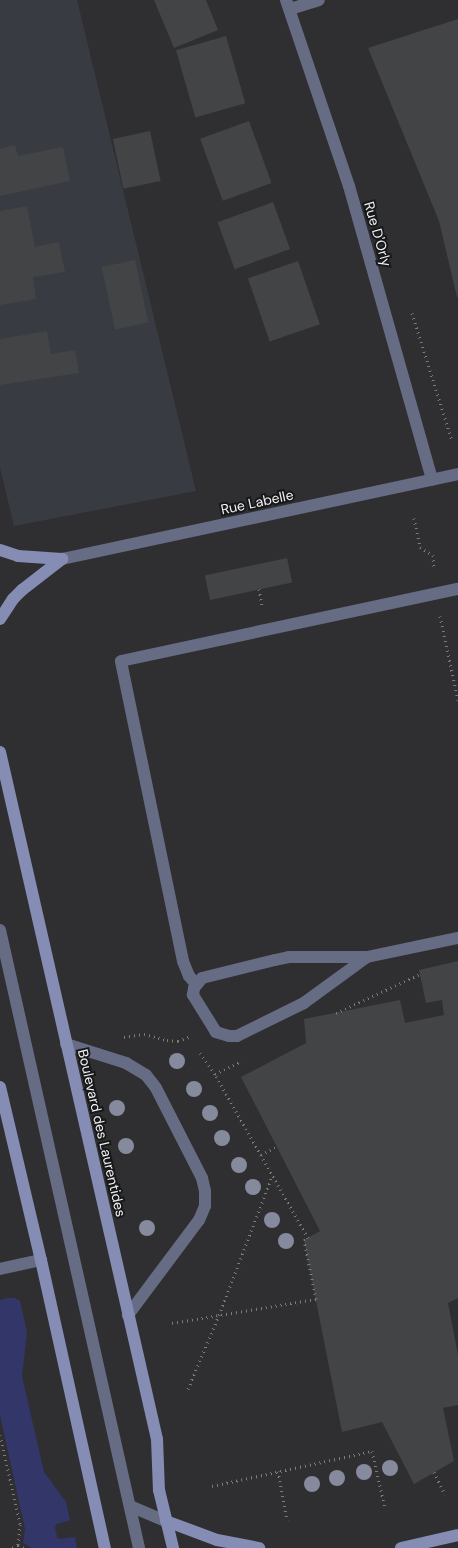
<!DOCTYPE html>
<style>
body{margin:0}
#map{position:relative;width:458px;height:1548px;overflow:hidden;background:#2f2f32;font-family:"DM Sans",sans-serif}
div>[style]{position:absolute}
.built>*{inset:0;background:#393b43}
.green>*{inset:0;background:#323669}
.building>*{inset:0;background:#434446;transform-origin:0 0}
.path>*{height:3px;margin-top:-1.5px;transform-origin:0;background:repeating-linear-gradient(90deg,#7c7c7e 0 1px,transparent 0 5px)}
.lane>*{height:12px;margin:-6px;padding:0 6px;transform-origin:6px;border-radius:6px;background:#676c85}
.street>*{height:12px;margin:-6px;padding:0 6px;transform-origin:6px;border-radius:6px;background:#676c85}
.secondary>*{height:12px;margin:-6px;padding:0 6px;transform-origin:6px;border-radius:6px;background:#868db5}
.trees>*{width:16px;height:16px;margin:-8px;border-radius:50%;background:#868a9d}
span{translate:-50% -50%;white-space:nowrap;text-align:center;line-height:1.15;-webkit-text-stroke:4px #171819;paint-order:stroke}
.street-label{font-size:14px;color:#f1f1f3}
</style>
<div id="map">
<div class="built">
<div style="clip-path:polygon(0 0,77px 0,196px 491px,14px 526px,0 468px)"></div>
</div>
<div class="green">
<div style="clip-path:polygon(7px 1298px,15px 1298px,20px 1301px,27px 1332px,22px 1376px,44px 1472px,66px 1502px,70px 1520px,57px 1524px,55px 1527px,57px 1537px,60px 1539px,75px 1537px,77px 1548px,32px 1548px,23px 1543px,25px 1529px,0 1415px,0 1300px)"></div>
</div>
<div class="building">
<div style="clip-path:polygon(154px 0,206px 0,218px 30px,174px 48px)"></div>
<div style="clip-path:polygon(458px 19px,458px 297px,457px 297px,439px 221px,368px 48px)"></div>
<div style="left:226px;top:36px;width:70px;height:52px;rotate:74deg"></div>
<div style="left:249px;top:121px;width:66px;height:52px;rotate:70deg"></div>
<div style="left:150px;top:131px;width:51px;height:38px;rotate:78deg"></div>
<div style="clip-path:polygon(15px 145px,18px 156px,63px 147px,70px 181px,0 196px,0 149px)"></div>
<div style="left:273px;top:202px;width:50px;height:59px;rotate:70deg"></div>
<div style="clip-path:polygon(27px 206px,35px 247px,59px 242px,65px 272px,33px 277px,36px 299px,0 305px,0 211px)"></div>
<div style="left:135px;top:260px;width:64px;height:34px;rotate:78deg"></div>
<div style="left:298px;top:261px;width:67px;height:53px;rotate:71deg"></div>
<div style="clip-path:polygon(47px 331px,51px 354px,75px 350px,79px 373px,0 385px,0 339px)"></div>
<div style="left:287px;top:558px;width:25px;height:84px;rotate:78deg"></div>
<div style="clip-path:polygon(458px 961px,458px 1298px,448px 1303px,458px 1355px,458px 1405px,443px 1408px,454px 1461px,414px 1484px,382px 1422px,342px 1432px,304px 1240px,320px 1231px,241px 1077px,306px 1043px,304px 1019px,400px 1000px,405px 1023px,444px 1015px,442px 1000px,426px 1003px,419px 970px)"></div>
</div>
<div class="path">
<div style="left:412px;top:313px;width:134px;rotate:72.6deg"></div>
<div style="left:414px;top:518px;width:30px;rotate:78deg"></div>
<div style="left:420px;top:547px;width:15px;rotate:32deg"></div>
<div style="left:433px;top:555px;width:14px;rotate:86deg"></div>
<div style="left:259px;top:589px;width:17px;rotate:80deg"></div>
<div style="left:440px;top:616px;width:86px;rotate:77.9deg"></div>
<div style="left:336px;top:1013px;width:93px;rotate:-24.9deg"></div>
<div style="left:124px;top:1037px;width:20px;rotate:-9deg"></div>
<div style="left:144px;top:1034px;width:24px;rotate:15deg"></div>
<div style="left:167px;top:1040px;width:11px;rotate:5deg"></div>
<div style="left:178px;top:1041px;width:14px;rotate:-21deg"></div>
<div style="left:215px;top:1074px;width:30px;rotate:-26deg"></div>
<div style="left:261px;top:1155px;width:18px;rotate:-29deg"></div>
<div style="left:172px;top:1323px;width:146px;rotate:-9.5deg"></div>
<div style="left:316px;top:1299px;width:60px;rotate:-101.5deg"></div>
<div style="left:304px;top:1240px;width:4px;rotate:-27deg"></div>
<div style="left:308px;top:1238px;width:189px;rotate:-119.6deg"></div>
<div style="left:215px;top:1074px;width:29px;rotate:-125deg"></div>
<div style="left:188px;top:1389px;width:80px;rotate:-67.3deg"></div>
<div style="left:219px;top:1315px;width:149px;rotate:-69.1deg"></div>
<div style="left:0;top:1435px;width:91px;rotate:77.3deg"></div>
<div style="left:20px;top:1524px;width:21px;rotate:95deg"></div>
<div style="left:18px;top:1545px;width:7px;rotate:153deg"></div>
<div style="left:278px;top:1471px;width:50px;rotate:79.6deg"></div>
<div style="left:434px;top:1472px;width:25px;rotate:64deg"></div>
<div style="left:212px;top:1486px;width:164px;rotate:-12.3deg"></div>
<div style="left:372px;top:1451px;width:58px;rotate:77.2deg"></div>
<div style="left:18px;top:1545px;width:7px;rotate:27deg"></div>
</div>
<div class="lane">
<div style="left:0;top:930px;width:633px;rotate:77.32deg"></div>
<div style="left:367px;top:957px;width:78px;rotate:143.9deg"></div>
<div style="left:304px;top:1003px;width:75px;rotate:153.8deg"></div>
<div style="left:237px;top:1036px;width:8px;rotate:180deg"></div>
<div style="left:229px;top:1036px;width:14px;rotate:-163deg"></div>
<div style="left:216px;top:1032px;width:44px;rotate:-121.9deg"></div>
<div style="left:193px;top:995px;width:7px;rotate:-82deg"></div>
<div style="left:194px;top:988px;width:13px;rotate:-51deg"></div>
<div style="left:202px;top:978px;width:75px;rotate:-13.9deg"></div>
<div style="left:275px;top:960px;width:14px;rotate:-12deg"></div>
<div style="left:289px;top:957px;width:78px"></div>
<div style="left:367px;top:957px;width:93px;rotate:-11.8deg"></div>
<div style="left:196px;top:984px;width:11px;rotate:-131deg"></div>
<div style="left:189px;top:976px;width:16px;rotate:-112deg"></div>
<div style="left:183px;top:961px;width:306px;rotate:-101.7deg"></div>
<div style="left:121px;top:661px;width:345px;rotate:-12.1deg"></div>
<div style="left:66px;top:1044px;width:63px;rotate:17.6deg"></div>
<div style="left:126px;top:1063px;width:23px;rotate:31deg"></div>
<div style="left:146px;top:1075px;width:16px;rotate:52deg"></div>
<div style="left:156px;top:1088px;width:101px;rotate:62.9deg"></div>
<div style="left:202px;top:1178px;width:13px;rotate:77deg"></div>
<div style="left:205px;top:1191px;width:15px;rotate:90deg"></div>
<div style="left:205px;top:1206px;width:15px;rotate:113deg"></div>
<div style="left:199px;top:1220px;width:119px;rotate:126.8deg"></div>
<div style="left:0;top:1269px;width:42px;rotate:-12.4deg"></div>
<div style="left:130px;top:1506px;width:39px;rotate:23deg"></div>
</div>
<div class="street">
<div style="left:286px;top:0;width:196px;rotate:71.3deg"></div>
<div style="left:349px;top:186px;width:305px;rotate:74.2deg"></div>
<div style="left:290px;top:9px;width:30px;rotate:-17deg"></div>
<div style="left:62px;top:559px;width:405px;rotate:-12.1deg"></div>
</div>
<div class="secondary">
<div style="left:0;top:550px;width:19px;rotate:18deg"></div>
<div style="left:18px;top:556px;width:44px;rotate:3.9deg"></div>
<div style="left:0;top:619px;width:24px;rotate:-57deg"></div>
<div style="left:13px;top:599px;width:13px;rotate:-45deg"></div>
<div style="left:22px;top:590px;width:51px;rotate:-37.8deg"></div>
<div style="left:0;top:752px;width:705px;rotate:77.13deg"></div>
<div style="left:157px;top:1439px;width:51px;rotate:87.8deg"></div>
<div style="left:159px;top:1490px;width:60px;rotate:76.4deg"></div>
<div style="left:0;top:1087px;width:178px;rotate:76.7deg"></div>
<div style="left:41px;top:1260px;width:295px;rotate:77.5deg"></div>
<div style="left:166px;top:1521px;width:54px;rotate:20.4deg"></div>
<div style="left:217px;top:1540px;width:43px;rotate:10.8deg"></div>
<div style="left:401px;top:1548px;width:58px;rotate:-12.8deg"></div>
</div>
<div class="trees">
<div style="left:177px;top:1061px"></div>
<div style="left:194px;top:1089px"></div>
<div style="left:117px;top:1108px"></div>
<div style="left:210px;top:1113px"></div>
<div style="left:222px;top:1138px"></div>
<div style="left:126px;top:1146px"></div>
<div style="left:239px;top:1165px"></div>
<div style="left:253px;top:1187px"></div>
<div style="left:272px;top:1220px"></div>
<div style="left:147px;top:1228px"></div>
<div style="left:286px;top:1241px"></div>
<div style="left:390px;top:1468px"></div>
<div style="left:364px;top:1472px"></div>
<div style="left:337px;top:1478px"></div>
<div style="left:312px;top:1484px"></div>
</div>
<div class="street-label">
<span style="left:378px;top:234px;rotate:74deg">Rue D'Orly</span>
<span style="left:257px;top:502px;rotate:-12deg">Rue Labelle</span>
<span style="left:102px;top:1133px;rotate:77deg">Boulevard des Laurentides</span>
</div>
</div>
